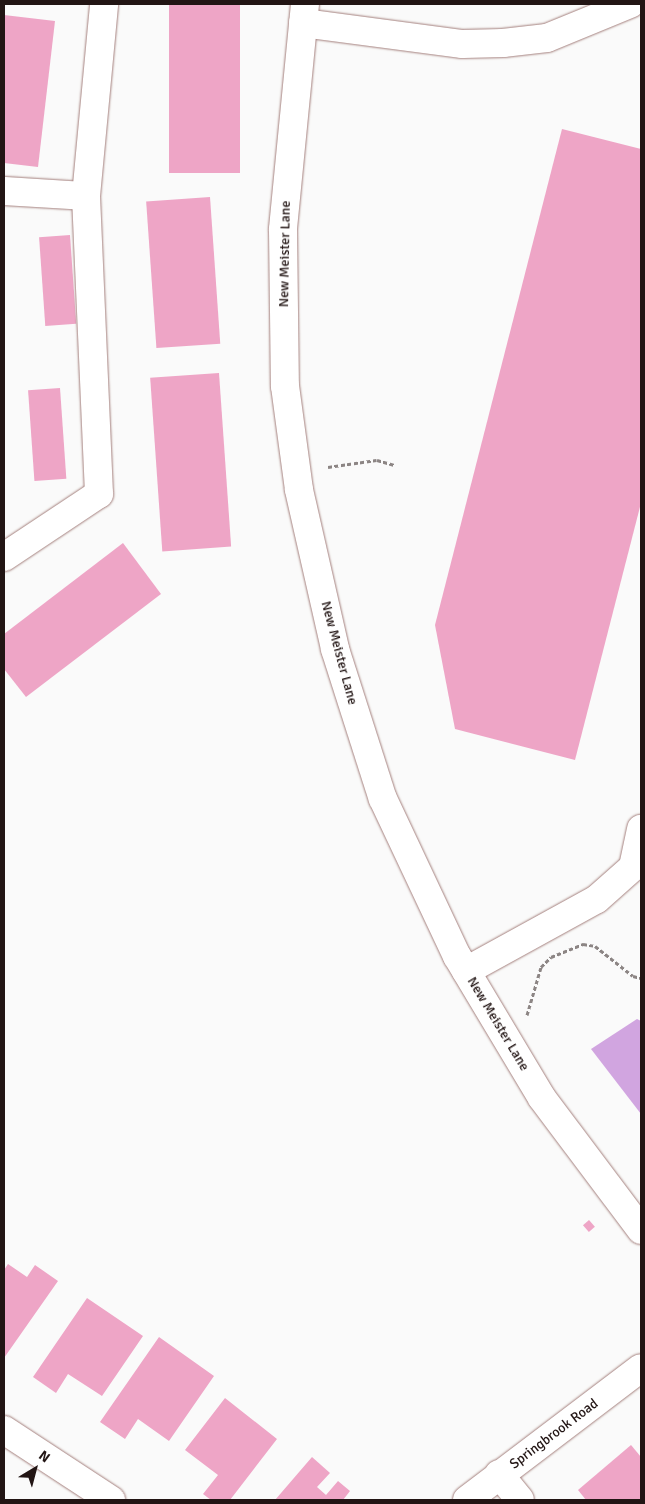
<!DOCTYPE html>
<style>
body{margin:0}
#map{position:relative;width:645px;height:1504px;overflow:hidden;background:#fafafa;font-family:Signika,sans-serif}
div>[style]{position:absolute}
.water>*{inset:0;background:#d1a5e0}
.building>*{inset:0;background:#eea5c6;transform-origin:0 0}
.path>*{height:3px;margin-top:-1.5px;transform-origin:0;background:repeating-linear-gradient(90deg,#8c8584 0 4px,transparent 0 6.5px)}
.roads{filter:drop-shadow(0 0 1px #a4807d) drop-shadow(0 0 1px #a4807d)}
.minor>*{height:28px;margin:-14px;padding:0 14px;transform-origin:14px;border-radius:14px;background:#fff}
span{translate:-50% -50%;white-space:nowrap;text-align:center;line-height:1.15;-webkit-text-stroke:4px #fff;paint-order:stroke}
.street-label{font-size:14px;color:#221514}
.frame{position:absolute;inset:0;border:5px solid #221514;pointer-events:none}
.north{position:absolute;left:10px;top:1444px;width:50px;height:50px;-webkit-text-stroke:4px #fff;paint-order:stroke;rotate:37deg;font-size:14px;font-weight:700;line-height:20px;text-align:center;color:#221514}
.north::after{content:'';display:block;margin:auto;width:18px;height:22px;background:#221514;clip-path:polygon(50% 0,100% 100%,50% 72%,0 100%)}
</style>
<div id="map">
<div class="water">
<div style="clip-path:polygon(637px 1019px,641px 1021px,641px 1114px,591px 1049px)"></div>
</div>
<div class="building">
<div style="left:169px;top:4px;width:71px;height:169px"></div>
<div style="clip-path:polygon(4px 15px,55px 21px,38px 167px,4px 163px)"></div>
<div style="clip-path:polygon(562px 129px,641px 149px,641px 503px,575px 760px,455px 729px,435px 625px)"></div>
<div style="left:210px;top:197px;width:147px;height:64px;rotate:86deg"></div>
<div style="left:70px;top:235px;width:89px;height:31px;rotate:86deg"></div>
<div style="left:219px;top:373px;width:174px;height:69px;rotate:86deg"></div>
<div style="left:60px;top:388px;width:91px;height:32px;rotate:86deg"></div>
<div style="clip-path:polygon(123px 543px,161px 594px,26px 697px,4px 669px,4px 634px)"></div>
<div style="left:589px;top:1220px;width:9px;height:8px;rotate:49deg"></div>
<div style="clip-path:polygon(8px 1264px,27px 1277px,35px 1265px,58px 1281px,4px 1358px,4px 1270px)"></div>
<div style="clip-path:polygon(87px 1298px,143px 1336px,102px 1396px,68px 1374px,56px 1393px,33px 1377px)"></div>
<div style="clip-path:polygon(159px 1337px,214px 1376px,169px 1441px,138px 1419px,125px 1439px,100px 1422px)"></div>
<div style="clip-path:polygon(225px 1398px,277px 1439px,230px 1500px,211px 1500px,203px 1494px,218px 1475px,185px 1450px)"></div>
<div style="clip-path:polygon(631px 1445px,641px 1457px,641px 1500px,586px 1500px,578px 1490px)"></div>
<div style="clip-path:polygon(312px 1457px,330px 1473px,317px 1487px,326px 1495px,338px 1481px,350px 1491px,343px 1500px,275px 1500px)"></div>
</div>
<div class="path">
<div style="left:328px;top:467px;width:49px;rotate:-8.1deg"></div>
<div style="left:377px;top:460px;width:19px;rotate:16deg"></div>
<div style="left:527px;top:1015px;width:50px;rotate:-73.7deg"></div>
<div style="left:541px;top:967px;width:14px;rotate:-45deg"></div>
<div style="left:551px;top:957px;width:35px;rotate:-22deg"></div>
<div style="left:583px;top:944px;width:12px;rotate:9deg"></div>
<div style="left:595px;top:946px;width:48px;rotate:38.3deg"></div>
<div style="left:633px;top:976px;width:8px;rotate:14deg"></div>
</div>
<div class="roads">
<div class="minor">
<div style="left:305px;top:4px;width:227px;rotate:95.6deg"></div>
<div style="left:283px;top:230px;width:156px;rotate:89.3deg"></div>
<div style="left:285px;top:386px;width:105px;rotate:82.3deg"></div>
<div style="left:299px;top:490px;width:163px;rotate:77.2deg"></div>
<div style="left:335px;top:649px;width:157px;rotate:72.3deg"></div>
<div style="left:383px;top:799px;width:174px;rotate:64.8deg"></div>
<div style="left:457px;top:956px;width:165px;rotate:59.1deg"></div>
<div style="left:542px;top:1098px;width:165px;rotate:53.1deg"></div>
<div style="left:303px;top:23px;width:161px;rotate:7.5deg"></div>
<div style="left:463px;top:44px;width:40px;rotate:-1.4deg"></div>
<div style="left:503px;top:43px;width:44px;rotate:-6.5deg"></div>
<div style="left:547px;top:38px;width:90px;rotate:-22.3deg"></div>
<div style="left:4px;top:191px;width:82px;rotate:3.5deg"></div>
<div style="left:4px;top:557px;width:114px;rotate:-33.6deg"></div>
<div style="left:99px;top:494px;width:298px;rotate:-92.5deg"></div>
<div style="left:86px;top:196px;width:193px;rotate:-84.6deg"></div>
<div style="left:466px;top:971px;width:149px;rotate:-28.8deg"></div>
<div style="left:597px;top:899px;width:48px;rotate:-41.6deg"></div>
<div style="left:633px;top:867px;width:39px;rotate:-78deg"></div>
<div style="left:4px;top:1430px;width:128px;rotate:33.2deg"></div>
<div style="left:499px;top:1474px;width:33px;rotate:51deg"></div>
<div style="left:467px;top:1500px;width:218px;rotate:-37.2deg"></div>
</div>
</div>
<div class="street-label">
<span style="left:285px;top:254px;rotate:-89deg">New Meister Lane</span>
<span style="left:339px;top:653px;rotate:75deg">New Meister Lane</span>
<span style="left:498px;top:1024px;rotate:59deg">New Meister Lane</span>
<span style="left:554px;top:1434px;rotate:-37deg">Springbrook Road</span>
</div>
<div class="frame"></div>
<div class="north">N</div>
</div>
